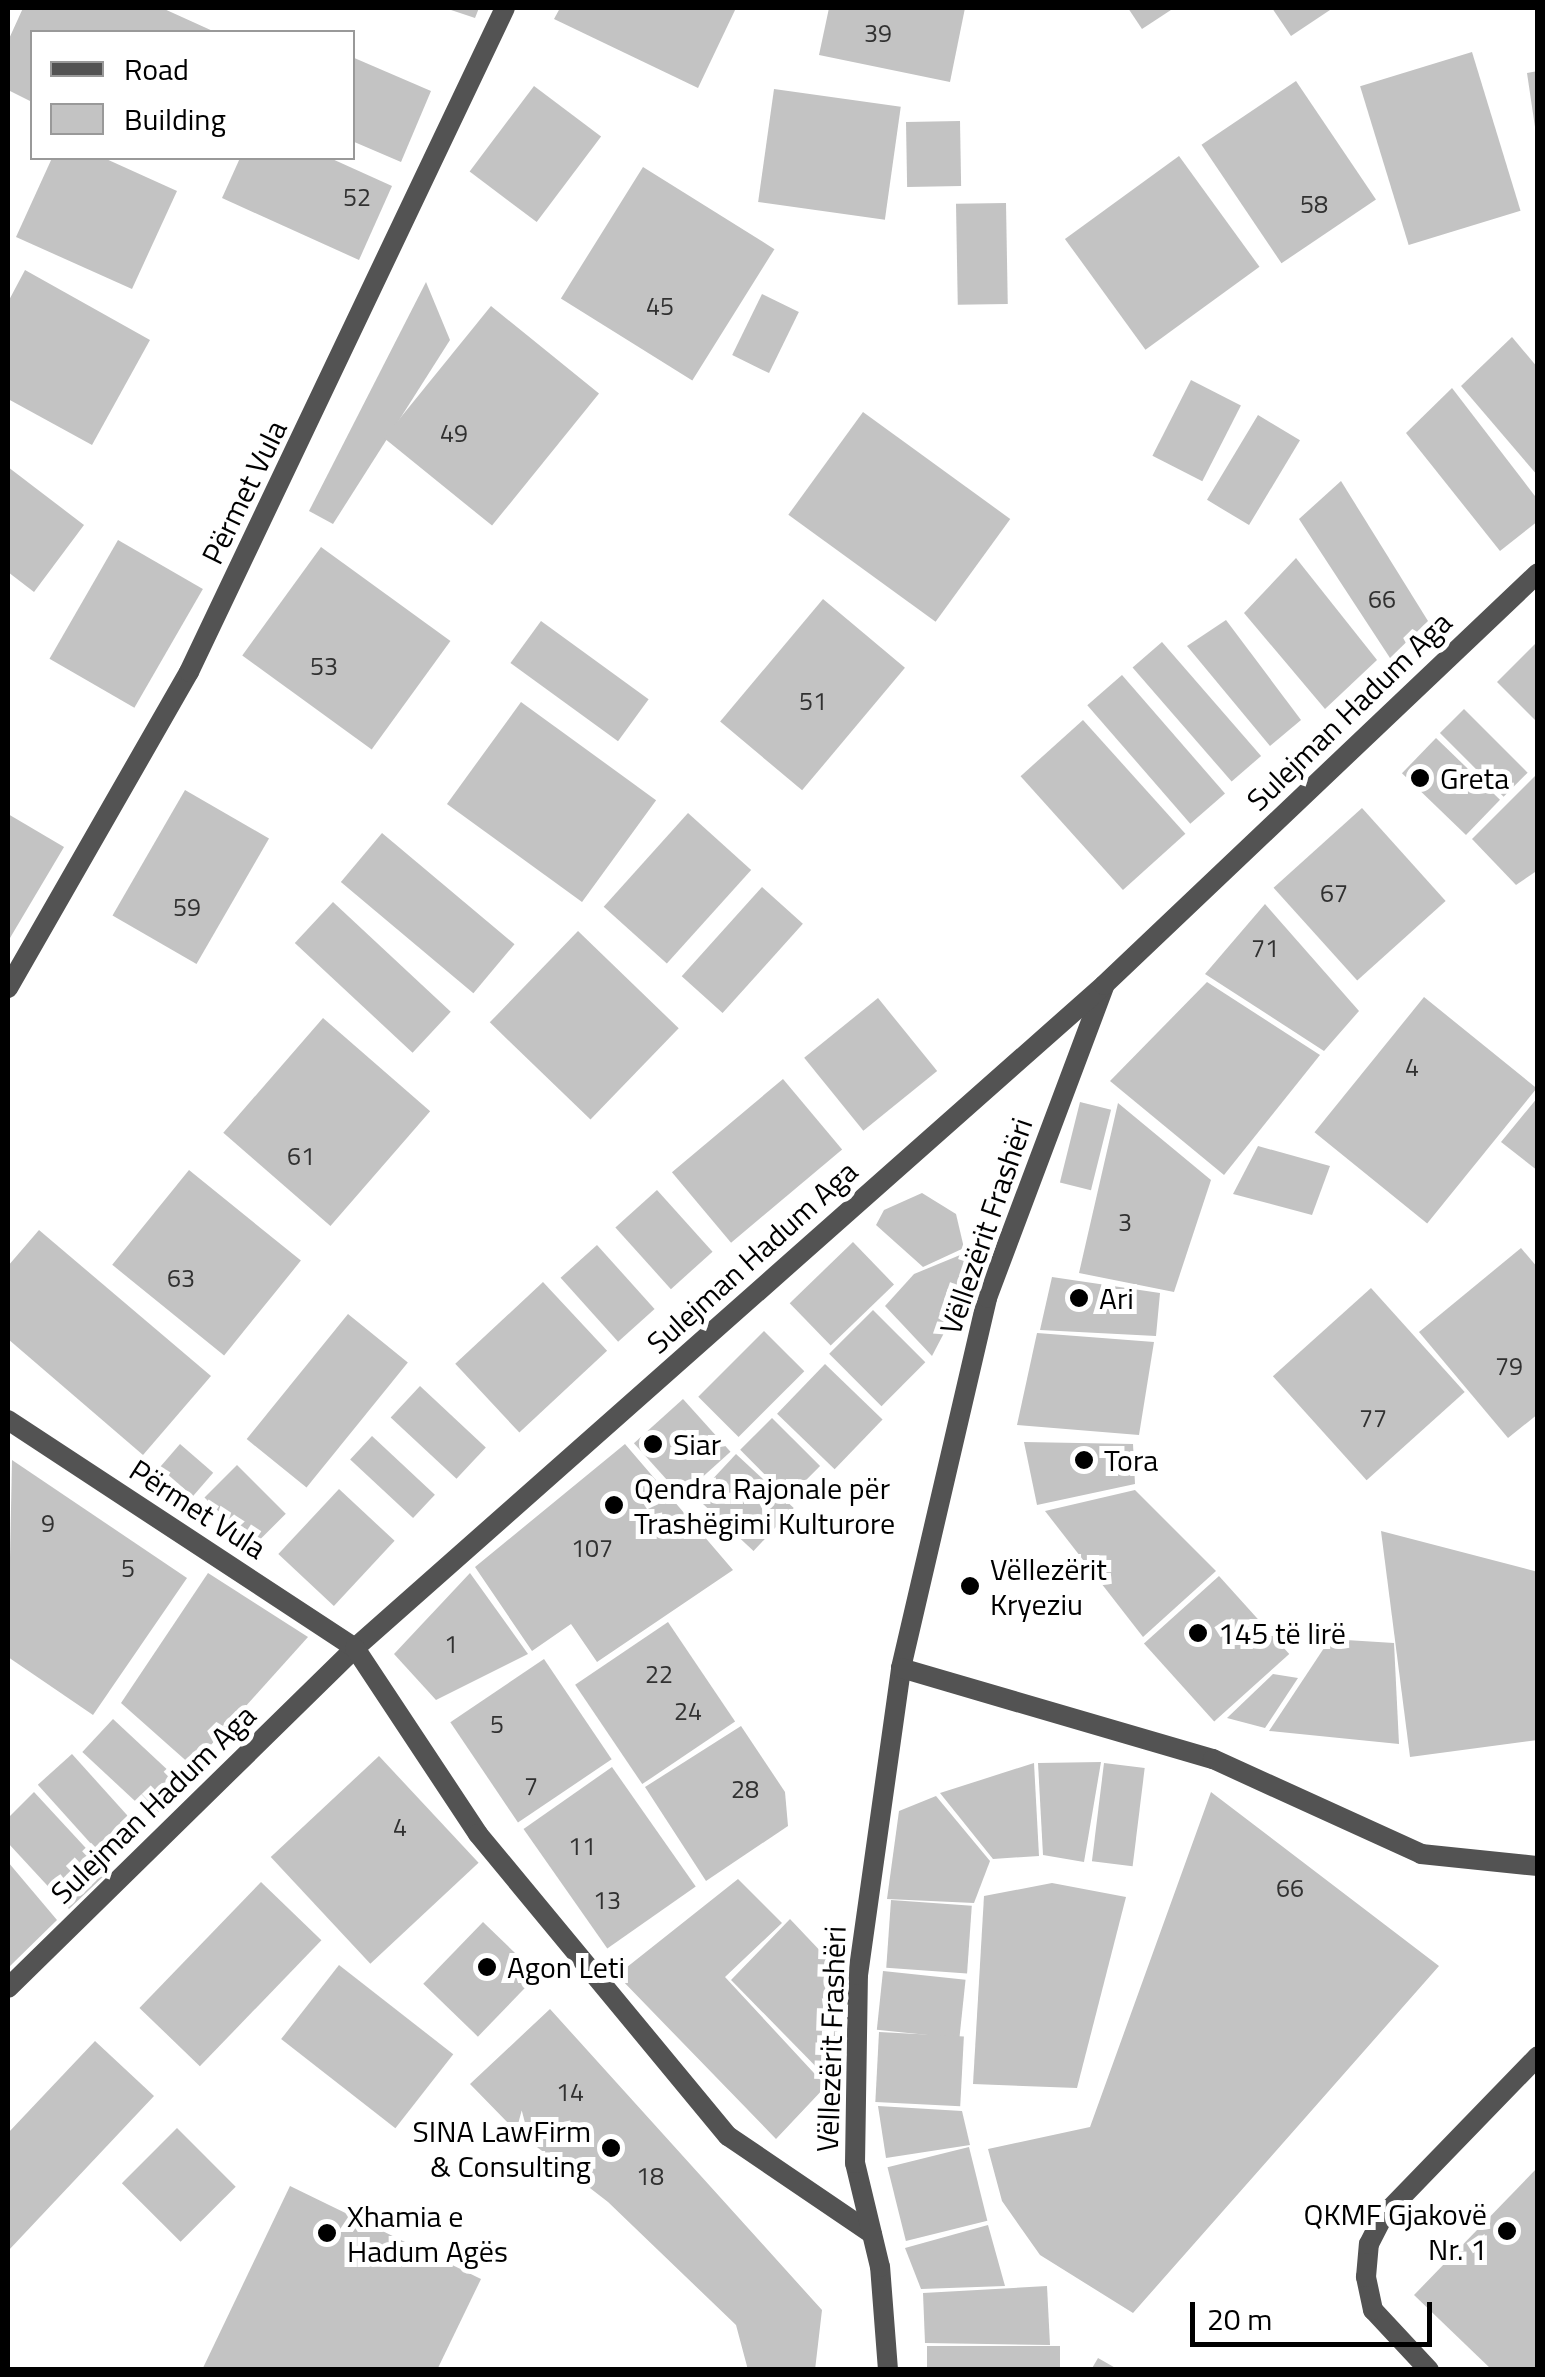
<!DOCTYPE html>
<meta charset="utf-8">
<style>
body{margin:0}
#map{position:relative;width:1545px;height:2377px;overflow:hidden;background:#fff;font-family:"Titillium Web",sans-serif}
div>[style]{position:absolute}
.building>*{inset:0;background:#c3c3c3;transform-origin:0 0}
.service>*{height:20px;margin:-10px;padding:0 10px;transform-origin:10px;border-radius:10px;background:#535353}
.pedestrian>*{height:20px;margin:-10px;padding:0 10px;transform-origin:10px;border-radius:10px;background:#535353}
.minor>*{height:20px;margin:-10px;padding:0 10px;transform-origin:10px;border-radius:10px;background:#535353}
.dots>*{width:28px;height:28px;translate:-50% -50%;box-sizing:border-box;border:5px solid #fff;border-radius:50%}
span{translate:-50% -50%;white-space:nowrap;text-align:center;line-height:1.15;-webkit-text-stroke:10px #fff;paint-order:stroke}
.number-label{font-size:25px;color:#313131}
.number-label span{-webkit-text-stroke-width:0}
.street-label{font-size:30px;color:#000}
.poi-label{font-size:30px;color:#000}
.left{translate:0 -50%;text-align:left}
.right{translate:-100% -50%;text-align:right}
.frame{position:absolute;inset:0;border:10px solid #000;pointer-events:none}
.legend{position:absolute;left:30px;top:30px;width:325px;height:130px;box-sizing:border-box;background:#fff;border:2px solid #999;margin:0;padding:12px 18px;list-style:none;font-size:30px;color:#000}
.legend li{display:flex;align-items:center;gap:20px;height:50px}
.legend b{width:50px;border:2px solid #999}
.scale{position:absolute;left:1190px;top:2302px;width:242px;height:45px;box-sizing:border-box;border:5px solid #000;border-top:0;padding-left:12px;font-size:30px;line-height:35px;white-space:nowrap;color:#000;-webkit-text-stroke:8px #fff;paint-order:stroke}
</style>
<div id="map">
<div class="building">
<div style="clip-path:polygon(23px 8px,162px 8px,215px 32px,32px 32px,32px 102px,8px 90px,8px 41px)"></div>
<div style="clip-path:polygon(445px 8px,479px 8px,475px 18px)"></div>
<div style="clip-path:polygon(560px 8px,736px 8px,698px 88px,554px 19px)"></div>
<div style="clip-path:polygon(829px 8px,965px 8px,950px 82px,819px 55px)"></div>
<div style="clip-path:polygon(1128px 8px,1174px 8px,1142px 29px)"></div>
<div style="clip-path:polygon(1272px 8px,1333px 8px,1291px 36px)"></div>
<div style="left:1472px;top:52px;width:166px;height:117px;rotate:73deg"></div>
<div style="clip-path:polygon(352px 57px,431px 91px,401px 162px,352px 141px)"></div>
<div style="clip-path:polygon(1538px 71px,1538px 127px,1535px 127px,1527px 73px)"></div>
<div style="left:1296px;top:81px;width:143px;height:114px;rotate:56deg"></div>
<div style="left:534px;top:86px;width:84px;height:107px;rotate:37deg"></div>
<div style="left:774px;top:89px;width:128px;height:114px;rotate:8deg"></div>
<div style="left:960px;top:121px;width:65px;height:54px;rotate:89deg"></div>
<div style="left:1179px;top:156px;width:137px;height:141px;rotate:54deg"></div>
<div style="clip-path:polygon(52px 158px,104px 158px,177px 191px,132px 289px,16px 237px)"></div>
<div style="clip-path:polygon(240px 158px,330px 158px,392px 186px,359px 260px,222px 198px)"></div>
<div style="left:643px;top:167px;width:155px;height:155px;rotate:32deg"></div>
<div style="left:1006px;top:203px;width:101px;height:50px;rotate:89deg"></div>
<div style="clip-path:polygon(25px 270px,150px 340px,92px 445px,8px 399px,8px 302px)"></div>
<div style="clip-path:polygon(426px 282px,450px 340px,333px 524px,309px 511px)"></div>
<div style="left:762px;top:294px;width:41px;height:68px;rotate:26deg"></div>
<div style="left:491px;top:306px;width:139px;height:170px;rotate:39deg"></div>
<div style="clip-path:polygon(1512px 337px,1538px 368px,1538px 476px,1461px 386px)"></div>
<div style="left:1191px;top:380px;width:56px;height:85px;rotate:27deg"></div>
<div style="clip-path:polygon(1452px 388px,1538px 500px,1538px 521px,1500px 551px,1406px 433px)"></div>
<div style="left:863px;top:412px;width:182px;height:127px;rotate:36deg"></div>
<div style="left:1258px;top:415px;width:49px;height:99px;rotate:31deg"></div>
<div style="clip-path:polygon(8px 467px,84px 525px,34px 592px,8px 572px)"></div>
<div style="clip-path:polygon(1341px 481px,1428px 621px,1390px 658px,1299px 519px)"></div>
<div style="left:118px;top:540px;width:98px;height:137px;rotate:30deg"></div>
<div style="left:321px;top:547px;width:160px;height:134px;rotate:36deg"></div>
<div style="clip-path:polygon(1296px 558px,1377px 660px,1325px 709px,1244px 613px)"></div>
<div style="left:823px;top:599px;width:107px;height:160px;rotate:40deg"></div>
<div style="clip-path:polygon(1226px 620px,1301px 720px,1270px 746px,1187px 646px)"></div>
<div style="left:541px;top:621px;width:133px;height:52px;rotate:36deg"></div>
<div style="clip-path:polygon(1538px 641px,1538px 723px,1497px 682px)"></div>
<div style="left:1162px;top:642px;width:151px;height:39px;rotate:49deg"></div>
<div style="left:1122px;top:675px;width:157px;height:46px;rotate:49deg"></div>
<div style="left:521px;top:702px;width:167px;height:126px;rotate:36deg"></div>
<div style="left:1464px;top:709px;width:90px;height:34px;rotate:45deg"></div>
<div style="left:1083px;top:720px;width:153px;height:84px;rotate:48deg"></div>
<div style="left:1436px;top:738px;width:89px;height:49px;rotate:44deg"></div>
<div style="clip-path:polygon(1538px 773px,1538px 870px,1516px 885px,1472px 839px)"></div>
<div style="left:185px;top:790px;width:97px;height:145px;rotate:30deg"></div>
<div style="left:1362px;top:808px;width:125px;height:119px;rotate:48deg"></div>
<div style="left:688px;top:813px;width:85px;height:126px;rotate:42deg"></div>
<div style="clip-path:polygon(8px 814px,64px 847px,10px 938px,8px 936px)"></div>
<div style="left:382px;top:833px;width:173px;height:64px;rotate:40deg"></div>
<div style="left:762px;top:887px;width:55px;height:120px;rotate:42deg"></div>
<div style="left:333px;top:902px;width:161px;height:56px;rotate:43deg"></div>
<div style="clip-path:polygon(1265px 904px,1359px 1011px,1324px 1051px,1205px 974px)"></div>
<div style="left:578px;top:931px;width:140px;height:127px;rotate:44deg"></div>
<div style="clip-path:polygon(1207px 982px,1320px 1055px,1224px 1175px,1110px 1081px)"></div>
<div style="left:1424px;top:997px;width:145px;height:174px;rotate:39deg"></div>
<div style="left:878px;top:998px;width:94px;height:95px;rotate:51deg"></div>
<div style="left:323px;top:1018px;width:142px;height:152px;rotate:41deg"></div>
<div style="left:783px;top:1079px;width:92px;height:145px;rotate:50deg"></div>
<div style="clip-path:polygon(1538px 1097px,1538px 1171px,1501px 1142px)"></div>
<div style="left:1080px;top:1102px;width:32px;height:83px;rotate:14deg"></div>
<div style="clip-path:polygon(1118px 1103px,1211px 1180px,1174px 1292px,1079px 1273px)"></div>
<div style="clip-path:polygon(1258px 1146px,1330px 1166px,1312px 1215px,1233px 1194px)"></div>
<div style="left:189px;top:1170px;width:144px;height:122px;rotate:39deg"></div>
<div style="left:657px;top:1190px;width:83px;height:56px;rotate:48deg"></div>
<div style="clip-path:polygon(922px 1193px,956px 1214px,964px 1248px,923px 1267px,876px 1225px,884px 1210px)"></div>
<div style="clip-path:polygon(39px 1230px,211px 1376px,143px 1455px,8px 1339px,8px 1266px)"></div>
<div style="left:853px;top:1242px;width:59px;height:88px;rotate:46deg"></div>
<div style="left:597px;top:1245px;width:86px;height:49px;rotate:48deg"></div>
<div style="clip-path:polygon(1521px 1248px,1538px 1268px,1538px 1414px,1508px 1438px,1419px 1332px)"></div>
<div style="clip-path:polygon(965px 1253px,957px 1308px,932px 1356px,885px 1306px,914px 1274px)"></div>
<div style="clip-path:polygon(1052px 1277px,1160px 1293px,1156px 1336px,1040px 1330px)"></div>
<div style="left:543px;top:1282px;width:94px;height:120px;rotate:47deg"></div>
<div style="left:1371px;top:1288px;width:140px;height:132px;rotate:48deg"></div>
<div style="left:873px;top:1310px;width:74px;height:62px;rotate:45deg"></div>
<div style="left:348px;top:1314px;width:77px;height:161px;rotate:39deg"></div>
<div style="left:764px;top:1331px;width:57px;height:93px;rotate:45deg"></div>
<div style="clip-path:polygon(1037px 1333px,1154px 1342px,1139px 1435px,1017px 1425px)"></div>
<div style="left:825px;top:1364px;width:80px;height:69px;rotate:44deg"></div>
<div style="left:420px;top:1386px;width:90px;height:43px;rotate:43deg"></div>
<div style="left:683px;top:1399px;width:71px;height:66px;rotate:48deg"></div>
<div style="left:772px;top:1418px;width:68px;height:45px;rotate:45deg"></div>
<div style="left:372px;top:1436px;width:86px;height:32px;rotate:43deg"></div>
<div style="clip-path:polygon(1024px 1442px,1133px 1444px,1135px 1484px,1037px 1505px)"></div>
<div style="left:180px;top:1444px;width:44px;height:31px;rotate:41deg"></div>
<div style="clip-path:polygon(625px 1444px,733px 1570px,597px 1662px,571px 1624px,532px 1651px,475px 1567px)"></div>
<div style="left:736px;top:1454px;width:79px;height:59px;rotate:43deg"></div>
<div style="clip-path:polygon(12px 1460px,187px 1578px,93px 1715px,8px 1657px)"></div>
<div style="left:237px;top:1465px;width:69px;height:46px;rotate:45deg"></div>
<div style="left:339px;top:1489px;width:76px;height:89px;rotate:43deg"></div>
<div style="clip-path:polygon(1135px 1490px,1216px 1571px,1143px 1637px,1045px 1511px)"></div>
<div style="clip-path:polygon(1381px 1531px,1538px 1572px,1538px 1740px,1410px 1757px)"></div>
<div style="clip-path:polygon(208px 1573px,308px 1637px,192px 1766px,121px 1703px)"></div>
<div style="clip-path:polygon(470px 1573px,528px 1654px,436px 1700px,394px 1654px)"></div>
<div style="left:1219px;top:1576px;width:105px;height:101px;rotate:48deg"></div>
<div style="left:668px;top:1622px;width:120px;height:112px;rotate:56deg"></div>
<div style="clip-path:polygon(1330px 1639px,1394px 1643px,1399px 1744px,1269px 1731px)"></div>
<div style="left:544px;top:1659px;width:121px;height:113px;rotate:56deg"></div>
<div style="clip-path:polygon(1273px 1674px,1298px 1678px,1265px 1728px,1227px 1718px)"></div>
<div style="left:113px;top:1719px;width:97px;height:45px;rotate:43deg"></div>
<div style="clip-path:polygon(741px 1726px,785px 1792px,788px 1826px,706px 1881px,645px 1787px)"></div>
<div style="left:72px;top:1754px;width:103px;height:46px;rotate:48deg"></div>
<div style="left:379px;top:1756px;width:146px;height:148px;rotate:47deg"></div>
<div style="clip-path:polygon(1101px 1762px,1084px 1862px,1043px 1855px,1038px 1763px)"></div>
<div style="clip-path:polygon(1034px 1763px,1039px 1856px,993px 1859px,940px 1793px)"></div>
<div style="left:1104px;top:1763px;width:41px;height:99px;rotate:7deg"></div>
<div style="left:612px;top:1767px;width:146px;height:108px;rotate:55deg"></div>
<div style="clip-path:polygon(34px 1792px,108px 1872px,69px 1909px,8px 1843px,8px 1818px)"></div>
<div style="clip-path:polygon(1211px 1792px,1439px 1966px,1133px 2313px,1040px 2255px,1002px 2201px,988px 2149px,1090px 2127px)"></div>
<div style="clip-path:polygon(936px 1796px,990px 1861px,974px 1903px,887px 1899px,899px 1811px)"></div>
<div style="clip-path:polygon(8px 1862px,57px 1920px,8px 1968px)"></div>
<div style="clip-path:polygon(738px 1879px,782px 1923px,725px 1977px,826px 2086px,776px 2139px,617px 1975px)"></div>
<div style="left:261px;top:1882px;width:84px;height:175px;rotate:44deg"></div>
<div style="clip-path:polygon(1052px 1883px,1126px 1897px,1077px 2088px,973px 2084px,984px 1896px)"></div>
<div style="left:891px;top:1900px;width:81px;height:68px;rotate:4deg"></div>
<div style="clip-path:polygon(790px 1919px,843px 1975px,832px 2083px,731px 1980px)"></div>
<div style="left:483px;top:1922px;width:76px;height:86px;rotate:44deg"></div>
<div style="left:339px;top:1965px;width:145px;height:94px;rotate:38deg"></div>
<div style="left:883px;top:1971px;width:83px;height:59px;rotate:6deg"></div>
<div style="clip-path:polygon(550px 2009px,822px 2310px,815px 2370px,748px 2370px,736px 2325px,608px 2202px,515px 2130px,470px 2084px)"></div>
<div style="left:879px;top:2032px;width:85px;height:70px;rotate:3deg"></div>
<div style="clip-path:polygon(95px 2041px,154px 2096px,8px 2251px,8px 2133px)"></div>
<div style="clip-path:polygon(878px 2106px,962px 2111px,970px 2145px,886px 2158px)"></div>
<div style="left:177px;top:2128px;width:83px;height:78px;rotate:45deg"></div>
<div style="left:969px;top:2147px;width:76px;height:84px;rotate:76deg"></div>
<div style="clip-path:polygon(1538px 2167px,1538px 2370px,1492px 2370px,1414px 2295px)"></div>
<div style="clip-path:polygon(290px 2186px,481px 2279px,437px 2370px,202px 2370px)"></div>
<div style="clip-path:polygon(988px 2225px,1005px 2286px,921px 2289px,905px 2248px)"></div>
<div style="clip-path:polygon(1047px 2286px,1050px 2345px,925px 2343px,923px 2293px)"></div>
<div style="left:927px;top:2346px;width:133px;height:24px"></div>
<div style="clip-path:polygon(1098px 2358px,1119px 2370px,1091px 2370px)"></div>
</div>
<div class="service">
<div style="left:1429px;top:2370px;width:82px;rotate:-133deg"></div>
<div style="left:1373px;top:2310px;width:34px;rotate:-102deg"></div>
<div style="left:1366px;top:2277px;width:33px;rotate:-85deg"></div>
<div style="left:1369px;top:2244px;width:33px;rotate:-63deg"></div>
<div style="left:1384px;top:2215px;width:221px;rotate:-45.9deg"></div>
</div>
<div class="pedestrian">
<div style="left:901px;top:1668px;width:380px;rotate:-76.9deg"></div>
<div style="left:987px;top:1298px;width:333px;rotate:-69.4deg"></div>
<div style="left:8px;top:1988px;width:486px;rotate:-44.4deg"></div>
<div style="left:355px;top:1648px;width:1000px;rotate:-41.51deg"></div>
<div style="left:1104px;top:985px;width:598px;rotate:-43.51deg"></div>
</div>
<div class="minor">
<div style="left:8px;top:988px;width:364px;rotate:-60.2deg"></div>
<div style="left:189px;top:672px;width:735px;rotate:-64.55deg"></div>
<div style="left:8px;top:1420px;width:415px;rotate:33.3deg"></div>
<div style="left:355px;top:1648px;width:223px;rotate:56.5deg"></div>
<div style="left:478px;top:1834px;width:392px;rotate:50.4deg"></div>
<div style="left:728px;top:2136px;width:174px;rotate:34.2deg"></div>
<div style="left:888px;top:2370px;width:103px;rotate:-94.4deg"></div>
<div style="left:880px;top:2267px;width:107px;rotate:-103.5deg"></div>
<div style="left:855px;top:2163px;width:188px;rotate:-89.1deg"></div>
<div style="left:858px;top:1975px;width:310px;rotate:-82deg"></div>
<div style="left:901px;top:1668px;width:325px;rotate:16.3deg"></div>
<div style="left:1213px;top:1759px;width:229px;rotate:24.5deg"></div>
<div style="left:1421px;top:1854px;width:118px;rotate:5.9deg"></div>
</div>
<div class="dots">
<div style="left:1420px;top:778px;background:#000"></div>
<div style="left:1079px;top:1298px;background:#000"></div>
<div style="left:653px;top:1444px;background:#000"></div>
<div style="left:1084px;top:1460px;background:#000"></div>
<div style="left:614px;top:1505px;background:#000"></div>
<div style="left:970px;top:1586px;background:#000"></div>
<div style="left:1198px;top:1633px;background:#000"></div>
<div style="left:487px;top:1967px;background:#000"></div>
<div style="left:611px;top:2148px;background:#000"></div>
<div style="left:1507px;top:2231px;background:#000"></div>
<div style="left:327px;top:2233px;background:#000"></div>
</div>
<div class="number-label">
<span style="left:878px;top:33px">39</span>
<span style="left:357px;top:197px">52</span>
<span style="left:1314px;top:204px">58</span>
<span style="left:660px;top:306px">45</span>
<span style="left:454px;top:433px">49</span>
<span style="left:1382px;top:599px">66</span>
<span style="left:324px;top:666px">53</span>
<span style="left:813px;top:701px">51</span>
<span style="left:1334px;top:893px">67</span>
<span style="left:187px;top:907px">59</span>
<span style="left:1265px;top:948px">71</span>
<span style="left:1412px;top:1067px">4</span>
<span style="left:301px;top:1156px">61</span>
<span style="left:1125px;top:1222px">3</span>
<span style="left:181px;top:1278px">63</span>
<span style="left:1509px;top:1366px">79</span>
<span style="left:1373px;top:1418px">77</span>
<span style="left:48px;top:1523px">9</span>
<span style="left:592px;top:1548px">107</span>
<span style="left:128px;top:1568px">5</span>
<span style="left:451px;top:1644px">1</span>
<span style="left:659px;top:1674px">22</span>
<span style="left:688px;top:1711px">24</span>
<span style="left:497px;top:1724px">5</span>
<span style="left:531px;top:1786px">7</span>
<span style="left:745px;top:1789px">28</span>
<span style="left:400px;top:1827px">4</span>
<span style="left:582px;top:1846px">11</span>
<span style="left:1290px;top:1888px">66</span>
<span style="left:607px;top:1900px">13</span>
<span style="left:570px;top:2092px">14</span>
<span style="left:650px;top:2176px">18</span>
</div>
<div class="street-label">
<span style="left:244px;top:492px;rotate:-64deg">Përmet Vula</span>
<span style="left:1349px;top:711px;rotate:-44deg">Sulejman Hadum Aga</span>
<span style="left:986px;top:1226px;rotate:-71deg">Vëllezërit Frashëri</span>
<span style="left:752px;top:1257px;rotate:-42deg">Sulejman Hadum Aga</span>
<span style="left:198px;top:1509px;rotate:33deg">Përmet Vula</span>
<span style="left:153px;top:1804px;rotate:-44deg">Sulejman Hadum Aga</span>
<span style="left:831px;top:2039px;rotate:-88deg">Vëllezërit Frashëri</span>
</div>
<div class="poi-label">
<span class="left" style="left:1440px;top:778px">Greta</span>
<span class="left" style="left:1099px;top:1298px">Ari</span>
<span class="left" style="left:673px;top:1444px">Siar</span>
<span class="left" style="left:1104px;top:1460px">Tora</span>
<span class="left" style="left:634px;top:1505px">Qendra Rajonale për<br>Trashëgimi Kulturore</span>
<span class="left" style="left:990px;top:1586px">Vëllezërit<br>Kryeziu</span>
<span class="left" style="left:1218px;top:1633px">145 të lirë</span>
<span class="left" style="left:507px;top:1967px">Agon Leti</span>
<span class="right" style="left:591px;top:2148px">SINA LawFirm<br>&amp; Consulting</span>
<span class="right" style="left:1487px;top:2231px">QKMF Gjakovë<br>Nr. 1</span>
<span class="left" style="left:347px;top:2233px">Xhamia e<br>Hadum Agës</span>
</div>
<div class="frame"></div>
<ul class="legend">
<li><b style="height:12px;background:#535353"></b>Road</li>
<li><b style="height:28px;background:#c3c3c3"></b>Building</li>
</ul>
<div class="scale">20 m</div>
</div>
